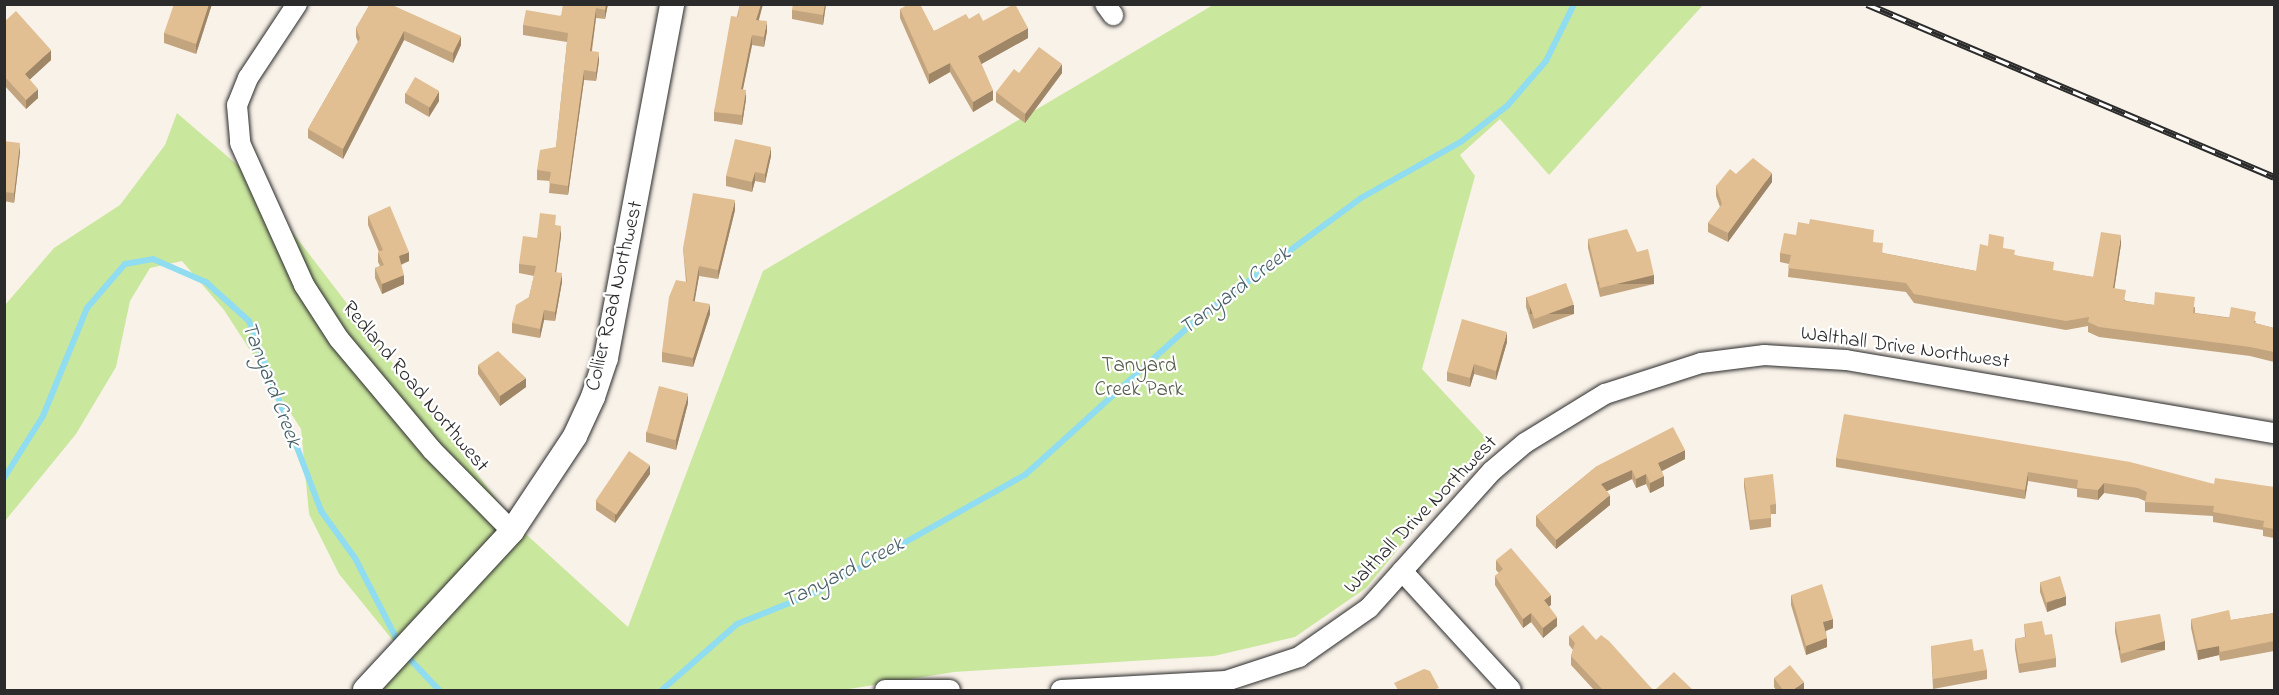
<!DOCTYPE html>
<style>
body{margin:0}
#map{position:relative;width:2279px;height:695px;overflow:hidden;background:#f9f2e9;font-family:"Indie Flower",sans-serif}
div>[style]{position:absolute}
.green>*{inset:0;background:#cae79e}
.stream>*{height:6px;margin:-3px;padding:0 3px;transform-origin:3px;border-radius:3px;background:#90dcf1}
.roads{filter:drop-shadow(0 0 2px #2b2b2b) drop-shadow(0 0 2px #2b2b2b)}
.minor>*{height:20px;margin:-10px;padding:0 10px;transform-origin:10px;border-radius:10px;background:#fff}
.tertiary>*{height:24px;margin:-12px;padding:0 12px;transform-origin:12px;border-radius:12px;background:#fff}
.rail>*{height:7px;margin-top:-3.5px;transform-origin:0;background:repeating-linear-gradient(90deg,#fff 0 14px,#2b2b2b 0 28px);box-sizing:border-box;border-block:2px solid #2b2b2b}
.wall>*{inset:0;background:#c2a47e}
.shaded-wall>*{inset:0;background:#9e8667;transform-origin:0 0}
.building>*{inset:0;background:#e1bf93;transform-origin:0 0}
span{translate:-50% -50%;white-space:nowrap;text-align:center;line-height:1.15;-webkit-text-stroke:4.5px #fff;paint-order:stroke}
.street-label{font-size:21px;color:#2b2b2b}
.park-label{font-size:21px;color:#535a48}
.water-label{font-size:22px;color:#496066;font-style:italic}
.frame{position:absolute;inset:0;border:6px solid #2b2b2b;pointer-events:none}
</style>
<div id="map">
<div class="green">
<div style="clip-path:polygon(1213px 5px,1703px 5px,1549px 175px,1500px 119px,1460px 155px,1475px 176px,1422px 369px,1488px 440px,1366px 588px,1295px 637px,1214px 656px,954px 672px,843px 690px,370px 690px,403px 653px,339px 574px,309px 514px,301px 429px,224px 310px,182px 261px,150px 268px,130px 301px,116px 367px,76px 434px,5px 521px,5px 305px,54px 248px,120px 205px,165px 145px,177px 113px,248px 174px,517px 526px,628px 627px,763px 271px)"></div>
</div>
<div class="stream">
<div style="left:4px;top:478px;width:73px;rotate:-57.8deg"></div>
<div style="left:43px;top:416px;width:117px;rotate:-67.8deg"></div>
<div style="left:87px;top:308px;width:58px;rotate:-49.2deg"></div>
<div style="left:125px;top:264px;width:28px;rotate:-10deg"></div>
<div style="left:153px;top:259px;width:58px;rotate:23.5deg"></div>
<div style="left:206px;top:282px;width:58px;rotate:42.2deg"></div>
<div style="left:249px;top:321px;width:203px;rotate:69.2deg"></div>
<div style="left:321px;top:511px;width:58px;rotate:54.1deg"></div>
<div style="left:355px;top:558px;width:98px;rotate:62.7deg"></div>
<div style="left:405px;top:654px;width:50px;rotate:46.6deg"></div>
<div style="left:662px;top:690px;width:100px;rotate:-41.3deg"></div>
<div style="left:737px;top:624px;width:86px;rotate:-21.8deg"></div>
<div style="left:817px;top:592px;width:239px;rotate:-29.4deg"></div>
<div style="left:1025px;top:475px;width:232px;rotate:-42.2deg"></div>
<div style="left:1197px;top:319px;width:204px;rotate:-36.4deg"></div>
<div style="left:1361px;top:198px;width:116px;rotate:-29.4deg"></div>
<div style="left:1462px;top:141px;width:58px;rotate:-38deg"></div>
<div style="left:1508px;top:105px;width:58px;rotate:-49.2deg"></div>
<div style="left:1546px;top:61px;width:64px;rotate:-63.8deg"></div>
</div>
<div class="roads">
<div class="minor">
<div style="left:297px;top:4px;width:89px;rotate:123.5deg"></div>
<div style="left:248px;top:78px;width:29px;rotate:112deg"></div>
<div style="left:237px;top:105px;width:38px;rotate:85deg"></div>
<div style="left:240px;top:143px;width:156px;rotate:65.7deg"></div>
<div style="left:304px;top:285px;width:64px;rotate:57.1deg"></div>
<div style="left:339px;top:339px;width:145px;rotate:50deg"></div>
<div style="left:432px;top:450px;width:114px;rotate:45.4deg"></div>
<div style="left:1105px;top:4px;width:14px;rotate:54deg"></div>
<div style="left:1402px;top:571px;width:161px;rotate:47.5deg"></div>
<div style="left:885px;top:690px;width:65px"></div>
<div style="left:1061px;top:690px;width:165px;rotate:-3.1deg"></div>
<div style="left:1226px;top:681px;width:77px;rotate:-18.2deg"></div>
<div style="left:1299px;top:657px;width:85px;rotate:-35deg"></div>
<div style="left:1369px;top:608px;width:184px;rotate:-48.1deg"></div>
<div style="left:1492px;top:471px;width:43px;rotate:-40.3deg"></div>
<div style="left:1525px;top:443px;width:94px;rotate:-31.5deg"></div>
<div style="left:1605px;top:394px;width:101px;rotate:-17.9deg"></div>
<div style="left:1701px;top:363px;width:64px;rotate:-7.2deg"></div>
<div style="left:1764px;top:355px;width:82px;rotate:3.5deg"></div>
<div style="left:1846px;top:360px;width:434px;rotate:9.7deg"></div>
</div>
<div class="tertiary">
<div style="left:365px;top:690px;width:217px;rotate:-47.2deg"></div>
<div style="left:512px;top:531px;width:114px;rotate:-56.4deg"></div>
<div style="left:575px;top:436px;width:43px;rotate:-65.2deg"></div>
<div style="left:593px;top:397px;width:41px;rotate:-71.6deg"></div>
<div style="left:606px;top:358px;width:360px;rotate:-79.4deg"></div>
</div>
</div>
<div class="rail">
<div style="left:1867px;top:4px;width:442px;rotate:23deg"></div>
</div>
<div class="wall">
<div style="clip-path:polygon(212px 4px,196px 54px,164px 43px,164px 33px)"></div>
<div style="clip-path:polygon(370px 4px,461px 45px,453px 63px,404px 40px,343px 159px,308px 138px,308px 129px,358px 42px,356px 37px,356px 28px)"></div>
<div style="clip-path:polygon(608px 4px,605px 19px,596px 18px,592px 51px,599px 61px,596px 81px,584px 80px,568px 195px,549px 193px,550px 181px,537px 180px,537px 170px,556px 147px,567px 42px,523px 35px,523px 25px)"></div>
<div style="clip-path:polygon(740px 4px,763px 4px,759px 20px,767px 31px,764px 47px,752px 45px,743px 89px,746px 99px,742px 125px,714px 121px,714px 112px)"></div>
<div style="clip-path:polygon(826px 4px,823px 25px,792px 19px,792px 10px)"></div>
<div style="clip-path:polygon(900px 9px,934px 31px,969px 19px,1028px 38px,981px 64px,993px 100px,973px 112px,950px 72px,929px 84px,900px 18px)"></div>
<div style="clip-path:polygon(4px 22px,51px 60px,29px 80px,38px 98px,26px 109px,4px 85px)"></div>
<div style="clip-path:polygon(1019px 73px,1062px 73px,1025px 123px,996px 102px,996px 92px)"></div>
<div style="clip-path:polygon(405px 93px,439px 101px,429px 117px,405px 103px)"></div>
<div style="clip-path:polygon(4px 141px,20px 152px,14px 203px,4px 201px)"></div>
<div style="clip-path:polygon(771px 156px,765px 183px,755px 181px,752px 192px,726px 186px,726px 176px)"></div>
<div style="clip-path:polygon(1736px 174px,1772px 182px,1728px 242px,1708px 232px,1708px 223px,1720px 207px,1716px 196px,1716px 186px)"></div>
<div style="clip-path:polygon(735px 210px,718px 279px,699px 276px,694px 302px,710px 314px,693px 367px,662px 362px,662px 352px,686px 282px,683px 248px)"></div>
<div style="clip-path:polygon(368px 216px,409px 261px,401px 265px,404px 284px,382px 294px,375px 278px,375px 268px,380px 266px,378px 262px,378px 252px,379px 252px,368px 225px)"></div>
<div style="clip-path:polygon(1809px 224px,1874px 242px,1883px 253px,1976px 271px,2004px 249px,2015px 255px,2054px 271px,2093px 277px,2121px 244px,2114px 289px,2126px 301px,2154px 305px,2195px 307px,2195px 313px,2256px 321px,2255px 323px,2274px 328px,2274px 362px,2250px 356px,2099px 337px,2088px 332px,2088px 326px,2066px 330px,1914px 303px,1906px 292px,1788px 277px,1789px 264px,1780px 262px,1780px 253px,1796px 235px)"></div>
<div style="clip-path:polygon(556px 225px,561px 236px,556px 272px,562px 282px,555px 321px,544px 320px,540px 338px,512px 333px,512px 323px,529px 297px,534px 276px,519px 273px,519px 264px,537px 238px)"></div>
<div style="clip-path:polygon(1588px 239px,1637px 252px,1654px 284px,1600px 297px,1588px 248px)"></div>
<div style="clip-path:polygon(1526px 297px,1574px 314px,1533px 329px,1526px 307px)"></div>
<div style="clip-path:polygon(1507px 342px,1496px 380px,1474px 374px,1470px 387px,1447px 381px,1447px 372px)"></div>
<div style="clip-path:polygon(478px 365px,526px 387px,500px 406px,478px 374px)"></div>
<div style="clip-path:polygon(688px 403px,676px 450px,646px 442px,646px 432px)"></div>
<div style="clip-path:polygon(1836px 458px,2214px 484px,2274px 487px,2274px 538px,2263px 536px,2263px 530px,2213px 522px,2213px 516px,2145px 512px,2145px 501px,2138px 498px,2104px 493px,2098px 500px,2077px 497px,2077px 489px,2028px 481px,2025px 499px,1836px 467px)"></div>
<div style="clip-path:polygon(1685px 459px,1662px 471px,1664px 486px,1650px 493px,1646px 484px,1636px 488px,1632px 479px,1607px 491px,1610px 505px,1556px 549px,1536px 526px,1536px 516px,1597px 466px)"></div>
<div style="clip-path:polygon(650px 474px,615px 523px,596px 510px,596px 501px)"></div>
<div style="clip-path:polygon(1744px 478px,1776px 504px,1776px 514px,1771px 514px,1771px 527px,1750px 530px,1744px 487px)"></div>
<div style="clip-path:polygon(1496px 560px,1551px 605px,1549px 606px,1557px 626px,1543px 638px,1531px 622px,1523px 628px,1495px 585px,1495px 576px,1499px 573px,1496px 570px)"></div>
<div style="clip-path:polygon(2040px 583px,2066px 605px,2047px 612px,2040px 592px)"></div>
<div style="clip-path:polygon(1791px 595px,1833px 628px,1826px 631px,1827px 647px,1806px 655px,1791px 605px)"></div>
<div style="clip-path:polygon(2274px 613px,2274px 651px,2220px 661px,2219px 655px,2198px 660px,2191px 628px,2191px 619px,2231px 620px)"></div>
<div style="clip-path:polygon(2115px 622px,2165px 650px,2121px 663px,2115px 632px)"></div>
<div style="clip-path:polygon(2024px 624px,2045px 635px,2056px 658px,2056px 667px,2019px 673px,2015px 649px,2015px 639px,2025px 637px)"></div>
<div style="clip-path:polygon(1569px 636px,1596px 640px,1653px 690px,1594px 690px,1571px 665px,1571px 656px,1573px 650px,1569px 645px)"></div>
<div style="clip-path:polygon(1931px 646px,1974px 651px,1987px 670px,1987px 679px,1933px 689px)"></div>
<div style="clip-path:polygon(1774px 678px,1804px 690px,1776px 690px,1774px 687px)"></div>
</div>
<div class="shaded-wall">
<div style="clip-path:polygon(209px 4px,212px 4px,196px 54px,196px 44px)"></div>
<div style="clip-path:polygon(606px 4px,608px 4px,605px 19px,605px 10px)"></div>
<div style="clip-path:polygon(761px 4px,763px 4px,756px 29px,756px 20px)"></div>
<div style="clip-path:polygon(825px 4px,826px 4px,823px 25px,823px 15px)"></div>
<div style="clip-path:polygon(596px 8px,596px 18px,590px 60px,590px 51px)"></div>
<div style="clip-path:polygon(767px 21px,767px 31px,764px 47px,764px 37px)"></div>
<div style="clip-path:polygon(1028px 28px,1028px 38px,978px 66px,978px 56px)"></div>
<div style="clip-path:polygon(404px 31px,404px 40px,343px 159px,343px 149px)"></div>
<div style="clip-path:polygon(752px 35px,752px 45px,741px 98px,741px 89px)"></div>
<div style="clip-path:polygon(461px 36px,461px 45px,453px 63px,453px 53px)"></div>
<div style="clip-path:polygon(51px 50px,51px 60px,25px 84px,25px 74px)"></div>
<div style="clip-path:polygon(599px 52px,599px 61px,596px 81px,596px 72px)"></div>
<div style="clip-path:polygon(950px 63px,950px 72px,929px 84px,929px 74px)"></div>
<div style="clip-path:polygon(1062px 64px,1062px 73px,1025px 123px,1025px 114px)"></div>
<div style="clip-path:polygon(584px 70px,584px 80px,568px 195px,568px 186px)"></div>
<div style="clip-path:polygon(38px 89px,38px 98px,26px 109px,26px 100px)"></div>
<div style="clip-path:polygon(746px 90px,746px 99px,742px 125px,742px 115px)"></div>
<div style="clip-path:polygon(993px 90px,993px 100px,973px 112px,973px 102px)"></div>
<div style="clip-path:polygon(439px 91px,439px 101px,429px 117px,429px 108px)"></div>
<div style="clip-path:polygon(20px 143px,20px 152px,14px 203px,14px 193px)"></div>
<div style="clip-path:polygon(771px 147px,771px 156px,765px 183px,765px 174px)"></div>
<div style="clip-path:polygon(755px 172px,755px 181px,752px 192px,752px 182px)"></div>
<div style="clip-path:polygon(1772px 173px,1772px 182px,1728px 242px,1728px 233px)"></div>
<div style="clip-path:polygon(735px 200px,735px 210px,718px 279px,718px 270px)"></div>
<div style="clip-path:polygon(561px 226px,561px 236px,555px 281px,555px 272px)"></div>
<div style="clip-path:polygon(2121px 235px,2121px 244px,2113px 298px,2113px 288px)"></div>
<div style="clip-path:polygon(409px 252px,409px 261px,399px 265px,399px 256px)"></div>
<div style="clip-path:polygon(699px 266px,699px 276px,693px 311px,693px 301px)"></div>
<div style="clip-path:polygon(562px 273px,562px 282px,555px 321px,555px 312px)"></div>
<div style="clip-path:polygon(404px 275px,404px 284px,382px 294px,382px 284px)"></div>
<div style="left:1654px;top:275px;width:9px;height:56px;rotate:90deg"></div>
<div style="clip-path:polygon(710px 304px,710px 314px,693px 367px,693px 358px)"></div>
<div style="left:1574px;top:305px;width:9px;height:44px;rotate:90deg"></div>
<div style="clip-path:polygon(544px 310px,544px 320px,540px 338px,540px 329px)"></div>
<div style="clip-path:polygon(1507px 332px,1507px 342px,1496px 380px,1496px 371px)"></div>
<div style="clip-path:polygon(1474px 364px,1474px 374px,1470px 387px,1470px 378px)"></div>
<div style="clip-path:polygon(526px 378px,526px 387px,500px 406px,500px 396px)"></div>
<div style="clip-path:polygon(688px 394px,688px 403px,676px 450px,676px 440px)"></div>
<div style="clip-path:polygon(1685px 450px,1685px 459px,1658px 473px,1658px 463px)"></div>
<div style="clip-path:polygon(650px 465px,650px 474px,615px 523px,615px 513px)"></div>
<div style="clip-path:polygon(1632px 470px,1632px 479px,1601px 494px,1601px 484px)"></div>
<div style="clip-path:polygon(2028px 472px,2028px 481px,2025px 499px,2025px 490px)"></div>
<div style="clip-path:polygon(1646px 474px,1646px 484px,1636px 488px,1636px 479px)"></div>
<div style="clip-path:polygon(1664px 476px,1664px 486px,1650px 493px,1650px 483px)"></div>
<div style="clip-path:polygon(2104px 483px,2104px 493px,2098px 500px,2098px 490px)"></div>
<div style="clip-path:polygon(1610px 495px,1610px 505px,1556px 549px,1556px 540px)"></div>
<div style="clip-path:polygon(1551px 595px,1551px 605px,1544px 610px,1544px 600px)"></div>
<div style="clip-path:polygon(2066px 596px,2066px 605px,2047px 612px,2047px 603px)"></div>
<div style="clip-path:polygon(1531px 613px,1531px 622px,1523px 628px,1523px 619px)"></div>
<div style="clip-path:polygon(1557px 617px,1557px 626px,1543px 638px,1543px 628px)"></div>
<div style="clip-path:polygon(1833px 619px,1833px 628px,1823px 632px,1823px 622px)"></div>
<div style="clip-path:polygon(1827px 638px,1827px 647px,1806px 655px,1806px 646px)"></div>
<div style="left:2165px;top:641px;width:9px;height:46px;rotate:90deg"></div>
<div style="clip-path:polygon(2219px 646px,2219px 655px,2198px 660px,2198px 650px)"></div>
<div style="clip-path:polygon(1804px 682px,1804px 690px,1793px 690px)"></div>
</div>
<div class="building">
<div style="clip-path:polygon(174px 4px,209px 4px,196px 44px,164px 33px)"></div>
<div style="clip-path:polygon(370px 4px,390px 4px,461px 36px,453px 53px,404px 31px,343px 149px,308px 129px,360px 38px,356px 28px)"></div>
<div style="clip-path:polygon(563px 4px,606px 4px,605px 10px,596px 8px,590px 51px,599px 52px,596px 72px,584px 70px,568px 186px,549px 183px,551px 172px,537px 170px,540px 150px,556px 147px,568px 33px,523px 25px,526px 10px,561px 16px)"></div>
<div style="clip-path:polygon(740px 4px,761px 4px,756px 20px,767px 21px,764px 37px,752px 35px,741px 89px,746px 90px,742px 115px,714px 112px,731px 16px,738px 17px)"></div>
<div style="clip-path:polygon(793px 4px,825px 4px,823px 15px,792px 10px)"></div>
<div style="clip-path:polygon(909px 4px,920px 4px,934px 31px,966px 14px,969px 19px,979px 13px,983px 21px,1014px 4px,1015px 4px,1028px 28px,978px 56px,993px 90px,973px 102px,950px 63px,929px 74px,900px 9px)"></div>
<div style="clip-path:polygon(16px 11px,51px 50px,25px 74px,38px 89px,26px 100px,4px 76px,4px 22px)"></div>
<div style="clip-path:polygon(1039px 47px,1062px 64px,1025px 114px,996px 92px,1014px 69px,1019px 73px)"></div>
<div style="left:415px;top:77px;width:28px;height:19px;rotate:30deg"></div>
<div style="clip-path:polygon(735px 139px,771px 147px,765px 174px,755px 172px,752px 182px,726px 176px)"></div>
<div style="clip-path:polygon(4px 141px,20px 143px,14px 193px,4px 192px)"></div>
<div style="clip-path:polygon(1753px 158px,1772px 173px,1728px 233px,1708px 223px,1722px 204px,1716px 186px,1730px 169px,1736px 174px)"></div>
<div style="clip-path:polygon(693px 193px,735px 200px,718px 270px,699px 266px,693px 301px,710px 304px,693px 358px,662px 352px,669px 297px,676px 280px,687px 282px,683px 248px)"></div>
<div style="clip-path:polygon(390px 206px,409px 252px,399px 256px,404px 275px,382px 284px,375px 268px,384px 265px,378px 252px,383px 250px,368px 216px)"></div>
<div style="clip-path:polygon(540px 213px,556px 215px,555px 225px,561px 226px,555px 272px,562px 273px,555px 312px,544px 310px,540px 329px,512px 323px,516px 305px,529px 297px,536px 266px,519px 264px,523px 236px,537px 238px)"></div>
<div style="clip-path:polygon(1810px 219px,1874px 230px,1873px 242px,1883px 243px,1882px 253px,1976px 271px,1980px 244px,1988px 246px,1989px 234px,2004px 237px,2003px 248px,2015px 250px,2014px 255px,2054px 262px,2053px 270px,2093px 277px,2101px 232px,2121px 235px,2113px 288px,2126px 290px,2124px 301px,2154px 305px,2155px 292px,2195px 297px,2193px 313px,2229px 318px,2231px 307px,2256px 312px,2254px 323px,2274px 328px,2274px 352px,2250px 347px,2099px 327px,2088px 322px,2089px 317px,2066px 321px,1914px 294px,1906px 283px,1788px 268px,1791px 255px,1780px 253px,1784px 233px,1796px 235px,1798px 222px,1809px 224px)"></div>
<div style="clip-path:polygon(1627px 229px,1637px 252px,1648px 249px,1654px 275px,1600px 288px,1588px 239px)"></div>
<div style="left:1566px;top:283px;width:23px;height:42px;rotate:70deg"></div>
<div style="clip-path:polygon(1462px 319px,1507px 332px,1496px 371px,1474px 364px,1470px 378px,1447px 372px)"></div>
<div style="clip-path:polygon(498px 351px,526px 378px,500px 396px,478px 365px)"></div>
<div style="left:659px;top:386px;width:30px;height:48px;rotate:15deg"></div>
<div style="clip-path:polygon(1844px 414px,2130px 462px,2214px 484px,2215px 478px,2274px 487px,2274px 529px,2263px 527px,2264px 521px,2213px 512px,2214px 506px,2145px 502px,2147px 492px,2138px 488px,2104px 483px,2098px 490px,2077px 488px,2078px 480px,2028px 472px,2025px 490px,1836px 458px)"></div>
<div style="clip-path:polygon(1673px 427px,1685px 450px,1658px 463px,1664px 476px,1650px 483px,1646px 474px,1636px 479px,1632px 470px,1601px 484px,1610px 495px,1556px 540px,1536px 516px,1597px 466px)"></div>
<div style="left:629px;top:451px;width:25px;height:60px;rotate:34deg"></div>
<div style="clip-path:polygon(1773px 474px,1776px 504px,1770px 505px,1771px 518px,1750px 520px,1744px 478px)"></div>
<div style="clip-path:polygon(1511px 548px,1551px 595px,1544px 600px,1557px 617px,1543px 628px,1531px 613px,1523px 619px,1495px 576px,1503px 569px,1496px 560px)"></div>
<div style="left:2060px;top:576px;width:21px;height:21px;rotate:73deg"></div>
<div style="clip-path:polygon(1822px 584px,1833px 619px,1823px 622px,1827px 638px,1806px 646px,1791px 595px)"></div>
<div style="clip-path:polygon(2229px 610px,2231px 620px,2274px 613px,2274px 641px,2220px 652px,2219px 646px,2198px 650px,2191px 619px)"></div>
<div style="clip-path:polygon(2160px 614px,2165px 641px,2121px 654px,2115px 622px)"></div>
<div style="clip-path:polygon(2042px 621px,2045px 635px,2052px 634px,2056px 658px,2019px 664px,2015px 639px,2026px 637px,2024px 624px)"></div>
<div style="clip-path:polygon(1583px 625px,1596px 640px,1601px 635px,1609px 641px,1653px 690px,1603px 690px,1571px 656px,1575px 643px,1569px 636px)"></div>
<div style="clip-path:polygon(1972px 639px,1974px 651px,1983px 649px,1987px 670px,1933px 679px,1931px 646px)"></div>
<div style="clip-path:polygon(1790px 665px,1804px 682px,1793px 690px,1783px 690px,1774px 678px)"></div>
<div style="clip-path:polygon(1424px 669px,1430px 671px,1439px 688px,1433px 690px,1398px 690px,1394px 683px)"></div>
<div style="clip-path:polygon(1674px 672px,1693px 690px,1655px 690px)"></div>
</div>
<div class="street-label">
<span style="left:615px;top:296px;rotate:-77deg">Collier Road Northwest</span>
<span style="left:1905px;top:348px;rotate:8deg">Walthall Drive Northwest</span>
<span style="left:415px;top:387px;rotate:50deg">Redland Road Northwest</span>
<span style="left:1421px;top:515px;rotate:-46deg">Walthall Drive Northwest</span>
</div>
<div class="park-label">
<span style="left:1139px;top:378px">Tanyard<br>Creek Park</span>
</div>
<div class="water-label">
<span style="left:1236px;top:292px;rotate:-37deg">Tanyard Creek</span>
<span style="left:270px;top:385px;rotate:69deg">Tanyard Creek</span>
<span style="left:844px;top:574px;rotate:-27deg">Tanyard Creek</span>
</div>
<div class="frame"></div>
</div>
